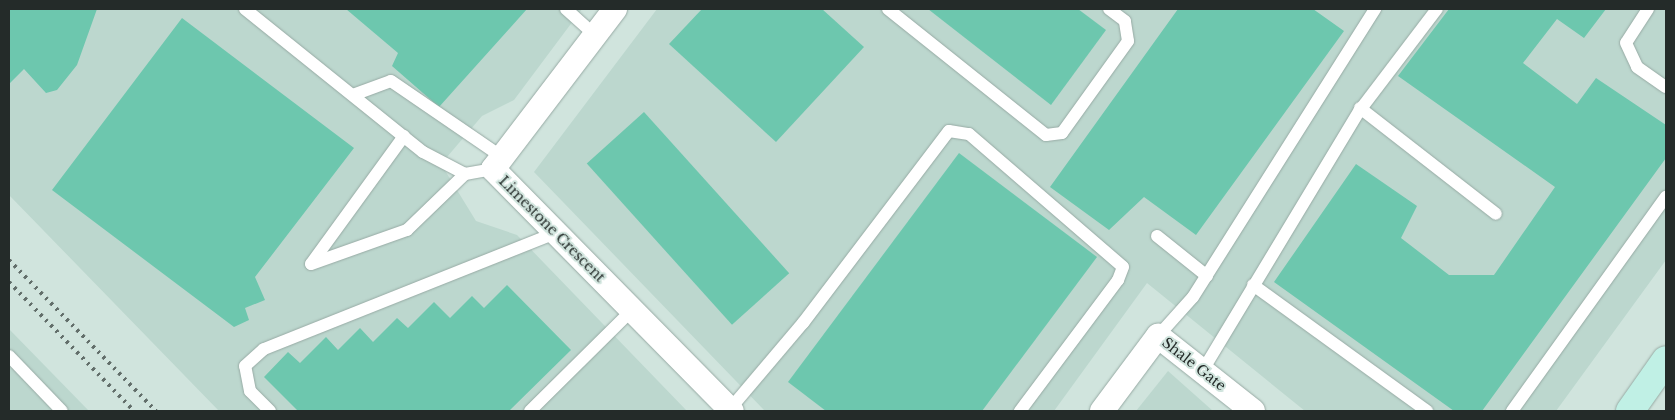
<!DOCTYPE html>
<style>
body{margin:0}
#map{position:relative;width:1675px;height:420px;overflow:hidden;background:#d0e4dd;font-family:"Libre Baskerville",serif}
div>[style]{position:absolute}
.built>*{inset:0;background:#bcd7ce}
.building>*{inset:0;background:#6dc7ae;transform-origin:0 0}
.roads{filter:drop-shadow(0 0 1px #97aaa4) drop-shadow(0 0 1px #97aaa4)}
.lane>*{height:12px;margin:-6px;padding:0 6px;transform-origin:6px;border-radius:6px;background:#fff}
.street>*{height:24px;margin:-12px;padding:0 12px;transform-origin:12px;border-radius:12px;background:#fff}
.secondary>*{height:28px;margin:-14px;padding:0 14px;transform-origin:14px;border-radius:14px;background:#c0f0e5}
.rail>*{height:4px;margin-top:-2px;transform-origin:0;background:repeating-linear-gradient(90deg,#626e6a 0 2.5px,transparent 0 7.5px)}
span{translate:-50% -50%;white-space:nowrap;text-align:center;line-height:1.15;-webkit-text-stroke:4px #d0e4dd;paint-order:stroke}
.street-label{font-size:14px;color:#242b29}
.frame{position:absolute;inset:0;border:10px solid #242b29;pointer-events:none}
</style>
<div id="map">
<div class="built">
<div style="clip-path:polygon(9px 9px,582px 9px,514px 100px,482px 116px,441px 164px,476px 221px,517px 235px,687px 411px,219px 411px,9px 195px)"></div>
<div style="clip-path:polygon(657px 9px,1666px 9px,1666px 260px,1556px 411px,1305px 411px,1147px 283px,1054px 411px,765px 411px,534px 172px)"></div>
<div style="clip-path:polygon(9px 329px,89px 411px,9px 411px)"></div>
<div style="clip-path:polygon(1168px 371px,1213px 411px,1136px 411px)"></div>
</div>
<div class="building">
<div style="clip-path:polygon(9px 9px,97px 9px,77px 65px,57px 90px,46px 93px,24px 69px,9px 84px)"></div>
<div style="clip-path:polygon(346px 9px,527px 9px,439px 107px,392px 66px,398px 53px)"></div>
<div style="clip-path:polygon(702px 9px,822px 9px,864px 47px,776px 142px,669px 44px)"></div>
<div style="clip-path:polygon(928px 9px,1078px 9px,1106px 30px,1051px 105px)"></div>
<div style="clip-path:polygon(1178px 9px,1313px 9px,1344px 31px,1196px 235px,1144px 197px,1109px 230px,1050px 187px)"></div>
<div style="clip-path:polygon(1449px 9px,1606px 9px,1584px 38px,1557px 19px,1523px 63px,1577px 104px,1596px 78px,1666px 125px,1666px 158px,1482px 411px,1454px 411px,1274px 282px,1356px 164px,1417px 206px,1401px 238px,1449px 275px,1494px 275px,1555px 187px,1398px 76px)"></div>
<div style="clip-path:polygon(182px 18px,354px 148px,255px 277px,265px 300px,245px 308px,249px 320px,234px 327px,52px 190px)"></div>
<div style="left:644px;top:112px;width:217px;height:77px;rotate:48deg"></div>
<div style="clip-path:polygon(959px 153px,1097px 257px,982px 411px,826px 411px,788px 382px)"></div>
<div style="clip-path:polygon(507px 285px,571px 350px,509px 411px,298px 411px,264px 377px,288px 352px,300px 363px,326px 337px,338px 350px,360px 328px,373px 342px,397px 318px,408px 328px,434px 302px,450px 318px,472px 296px,484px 308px)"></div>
</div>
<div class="roads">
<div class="lane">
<div style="left:245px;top:9px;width:228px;rotate:38.8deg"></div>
<div style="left:423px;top:152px;width:47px;rotate:27.6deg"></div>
<div style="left:465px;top:174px;width:28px;rotate:-10deg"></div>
<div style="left:566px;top:9px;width:39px;rotate:42deg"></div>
<div style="left:888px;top:9px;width:202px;rotate:38.6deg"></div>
<div style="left:1046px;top:135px;width:16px;rotate:-7deg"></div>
<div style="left:1062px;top:133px;width:113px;rotate:-54.3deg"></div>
<div style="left:1128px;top:41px;width:20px;rotate:-99deg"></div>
<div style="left:1125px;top:21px;width:20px;rotate:-143deg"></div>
<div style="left:1648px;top:9px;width:40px;rotate:122.9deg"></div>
<div style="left:1626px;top:43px;width:26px;rotate:65deg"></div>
<div style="left:1637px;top:67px;width:35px;rotate:35deg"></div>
<div style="left:353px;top:95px;width:40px;rotate:-20.2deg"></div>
<div style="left:391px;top:81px;width:135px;rotate:34.4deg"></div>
<div style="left:1360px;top:108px;width:172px;rotate:37.9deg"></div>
<div style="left:404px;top:136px;width:158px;rotate:126deg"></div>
<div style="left:311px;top:264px;width:102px;rotate:-19.5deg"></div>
<div style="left:407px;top:230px;width:81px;rotate:-44deg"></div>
<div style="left:1157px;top:236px;width:64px;rotate:38.7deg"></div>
<div style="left:1253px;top:285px;width:215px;rotate:35.9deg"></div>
<div style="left:1158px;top:336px;width:52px;rotate:-48.1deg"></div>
<div style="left:1193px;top:297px;width:341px;rotate:-57.7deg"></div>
<div style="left:9px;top:356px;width:76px;rotate:46.1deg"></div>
<div style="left:1203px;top:370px;width:304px;rotate:-58.9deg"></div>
<div style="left:1360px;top:110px;width:127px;rotate:-52.7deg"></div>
<div style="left:730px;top:409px;width:113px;rotate:-49.7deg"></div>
<div style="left:803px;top:323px;width:241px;rotate:-52.8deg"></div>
<div style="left:949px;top:131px;width:20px;rotate:9deg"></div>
<div style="left:969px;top:134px;width:203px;rotate:40.8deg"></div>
<div style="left:1123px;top:267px;width:14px;rotate:111deg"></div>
<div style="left:1118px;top:280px;width:164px;rotate:126.8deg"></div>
<div style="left:270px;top:411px;width:28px;rotate:-135deg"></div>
<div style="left:250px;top:391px;width:25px;rotate:-101deg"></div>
<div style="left:245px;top:366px;width:25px;rotate:-42deg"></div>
<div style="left:264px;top:349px;width:314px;rotate:-21.7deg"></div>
<div style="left:530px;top:411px;width:144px;rotate:-44.7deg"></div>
<div style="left:1512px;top:411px;width:264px;rotate:-54.3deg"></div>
</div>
<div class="street">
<div style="left:615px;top:9px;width:201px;rotate:127.3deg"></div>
<div style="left:493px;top:169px;width:340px;rotate:45.4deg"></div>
<div style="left:1102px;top:411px;width:94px;rotate:-53.3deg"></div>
<div style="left:1158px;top:336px;width:121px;rotate:38.3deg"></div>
</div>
<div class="secondary">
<div style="left:1630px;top:411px;width:62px;rotate:-54.8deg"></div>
</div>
</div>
<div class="rail">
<div style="left:9px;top:260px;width:211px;rotate:45.8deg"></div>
<div style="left:9px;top:282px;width:180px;rotate:45.9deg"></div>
</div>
<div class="street-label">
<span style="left:552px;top:229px;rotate:45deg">Limestone Crescent</span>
<span style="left:1194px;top:364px;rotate:38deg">Shale Gate</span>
</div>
<div class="frame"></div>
</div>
